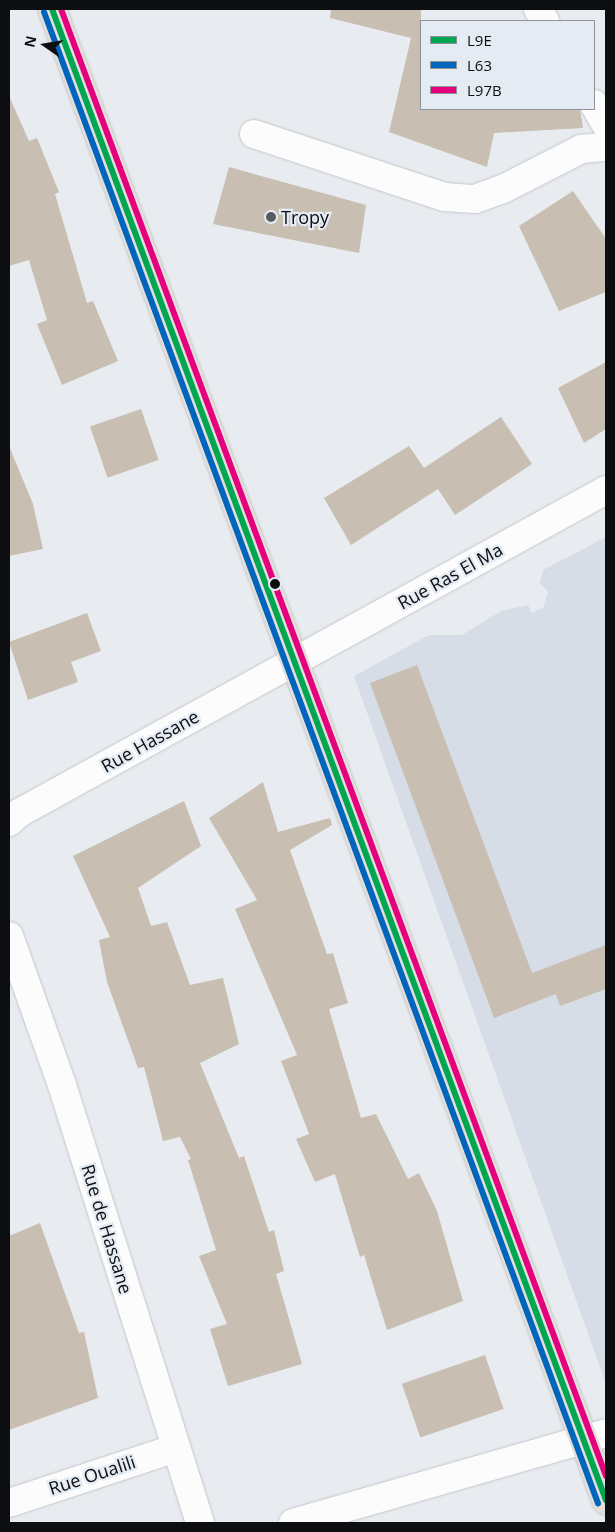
<!DOCTYPE html>
<style>
body{margin:0}
#map{position:relative;width:615px;height:1532px;overflow:hidden;background:#e8ecf0;font-family:"Open Sans",sans-serif}
div>[style]{position:absolute}
.built>*{inset:0;background:#d7dde7}
.building>*{inset:0;background:#c8beb2;transform-origin:0 0}
.roads{filter:drop-shadow(0 0 1px #c4c6ca) drop-shadow(0 0 1px #c4c6ca)}
.minor>*{height:28px;margin:-14px;padding:0 14px;transform-origin:14px;border-radius:14px;background:#fcfcfd}
.major>*{height:28px;margin:-14px;padding:0 14px;transform-origin:14px;border-radius:14px;background:#e4dfda}
.bus-1>*{height:6px;margin:-3px;padding:0 3px;transform-origin:3px;border-radius:3px;background:#00a651}
.bus-2>*{height:6px;margin:-3px;padding:0 3px;transform-origin:3px;border-radius:3px;background:#0065bd}
.bus-3>*{height:6px;margin:-3px;padding:0 3px;transform-origin:3px;border-radius:3px;background:#e5007d}
.dots>*{width:14px;height:14px;translate:-50% -50%;box-sizing:border-box;border:2px solid #e5ebf3;border-radius:50%}
span{translate:-50% -50%;white-space:nowrap;text-align:center;line-height:1.15;-webkit-text-stroke:4.5px #e5ebf3;paint-order:stroke}
.poi-label{font-size:18px;color:#0c0e11}
.left{translate:0 -50%;text-align:left}
.street-label{font-size:18px;color:#0c0e11}
.frame{position:absolute;inset:0;border:10px solid #0c0e11;pointer-events:none}
.legend{position:absolute;left:420px;top:20px;width:175px;height:90px;box-sizing:border-box;background:#e5ebf3;border:1px solid #8e9399;margin:0;padding:6px 9px;list-style:none;font-size:15px;color:#0c0e11}
.legend li{display:flex;align-items:center;gap:10px;height:25px}
.legend b{width:25px;border:1px solid #8e9399}
.north{position:absolute;left:20px;top:20px;width:50px;height:50px;-webkit-text-stroke:4px #e5ebf3;paint-order:stroke;rotate:283deg;font-size:14px;font-weight:700;line-height:20px;text-align:center;color:#0c0e11}
.north::after{content:'';display:block;margin:auto;width:18px;height:22px;background:#0c0e11;clip-path:polygon(50% 0,100% 100%,50% 72%,0 100%)}
</style>
<div id="map">
<div class="built">
<div style="clip-path:polygon(606px 537px,606px 1384px,354px 676px,429px 635px,462px 635px,501px 611px,528px 605px,532px 613px,543px 608px,548px 592px,540px 583px,543px 570px)"></div>
</div>
<div class="building">
<div style="clip-path:polygon(331px 9px,421px 9px,421px 109px,580px 109px,583px 128px,494px 133px,487px 167px,389px 132px,411px 38px,330px 18px)"></div>
<div style="clip-path:polygon(9px 96px,29px 141px,37px 138px,59px 192px,55px 194px,87px 303px,93px 301px,118px 361px,62px 385px,37px 324px,47px 320px,29px 260px,9px 266px)"></div>
<div style="clip-path:polygon(229px 167px,366px 205px,359px 253px,213px 224px)"></div>
<div style="clip-path:polygon(573px 191px,606px 239px,606px 292px,559px 311px,519px 226px)"></div>
<div style="clip-path:polygon(606px 362px,606px 429px,584px 443px,558px 388px)"></div>
<div style="left:141px;top:409px;width:54px;height:54px;rotate:71deg"></div>
<div style="clip-path:polygon(501px 417px,532px 464px,455px 515px,438px 489px,351px 545px,324px 498px,409px 446px,424px 468px)"></div>
<div style="clip-path:polygon(9px 446px,33px 504px,43px 549px,9px 556px)"></div>
<div style="clip-path:polygon(87px 613px,101px 651px,71px 662px,78px 682px,28px 700px,9px 642px)"></div>
<div style="clip-path:polygon(417px 665px,532px 973px,606px 945px,606px 989px,560px 1006px,556px 994px,494px 1018px,370px 683px)"></div>
<div style="clip-path:polygon(263px 782px,278px 832px,330px 818px,332px 825px,290px 850px,327px 954px,333px 953px,348px 1003px,329px 1009px,361px 1118px,376px 1114px,408px 1179px,419px 1173px,437px 1211px,463px 1301px,387px 1330px,364px 1255px,360px 1257px,335px 1174px,315px 1182px,296px 1139px,309px 1134px,281px 1061px,297px 1055px,235px 909px,257px 900px,209px 818px)"></div>
<div style="clip-path:polygon(184px 801px,201px 846px,138px 888px,151px 926px,167px 922px,190px 985px,223px 978px,239px 1044px,200px 1063px,239px 1158px,244px 1156px,269px 1232px,274px 1230px,284px 1271px,276px 1274px,302px 1364px,228px 1386px,210px 1329px,227px 1324px,199px 1256px,216px 1250px,188px 1160px,191px 1159px,180px 1137px,163px 1141px,144px 1067px,138px 1068px,107px 982px,99px 940px,110px 937px,73px 856px)"></div>
<div style="clip-path:polygon(40px 1223px,79px 1333px,84px 1332px,98px 1398px,9px 1430px,9px 1236px)"></div>
<div style="left:485px;top:1355px;width:57px;height:88px;rotate:71deg"></div>
</div>
<div class="roads">
<div class="minor">
<div style="left:538px;top:9px;width:14px;rotate:60deg"></div>
<div style="left:594px;top:104px;width:24px;rotate:60deg"></div>
<div style="left:254px;top:134px;width:201px;rotate:18.3deg"></div>
<div style="left:445px;top:197px;width:30px;rotate:4deg"></div>
<div style="left:475px;top:199px;width:30px;rotate:-20deg"></div>
<div style="left:503px;top:189px;width:88px;rotate:-27.1deg"></div>
<div style="left:581px;top:149px;width:25px;rotate:-5deg"></div>
<div style="left:9px;top:822px;width:13px;rotate:-42deg"></div>
<div style="left:19px;top:813px;width:670px;rotate:-28.82deg"></div>
<div style="left:9px;top:936px;width:158px;rotate:70.4deg"></div>
<div style="left:62px;top:1085px;width:459px;rotate:72.5deg"></div>
<div style="left:9px;top:1503px;width:176px;rotate:-18.2deg"></div>
<div style="left:293px;top:1523px;width:326px;rotate:-16deg"></div>
</div>
<div class="major">
<div style="left:52px;top:9px;width:1591px;rotate:69.62deg"></div>
</div>
</div>
<div class="bus-1">
<div style="left:52px;top:9px;width:1591px;rotate:69.62deg"></div>
</div>
<div class="bus-2">
<div style="left:44px;top:12px;width:1591px;rotate:69.62deg"></div>
</div>
<div class="bus-3">
<div style="left:61px;top:9px;width:1565px;rotate:69.62deg"></div>
</div>
<div class="dots">
<div style="left:271px;top:217px;background:#595c5f"></div>
<div style="left:275px;top:584px;background:#0c0e11"></div>
</div>
<div class="poi-label">
<span class="left" style="left:281px;top:217px">Tropy</span>
</div>
<div class="street-label">
<span style="left:450px;top:576px;rotate:-29deg">Rue Ras El Ma</span>
<span style="left:150px;top:741px;rotate:-29deg">Rue Hassane</span>
<span style="left:107px;top:1229px;rotate:73deg">Rue de Hassane</span>
<span style="left:92px;top:1475px;rotate:-18deg">Rue Oualili</span>
</div>
<div class="frame"></div>
<ul class="legend">
<li><b style="height:6px;background:#00a651"></b>L9E</li>
<li><b style="height:6px;background:#0065bd"></b>L63</li>
<li><b style="height:6px;background:#e5007d"></b>L97B</li>
</ul>
<div class="north">N</div>
</div>
